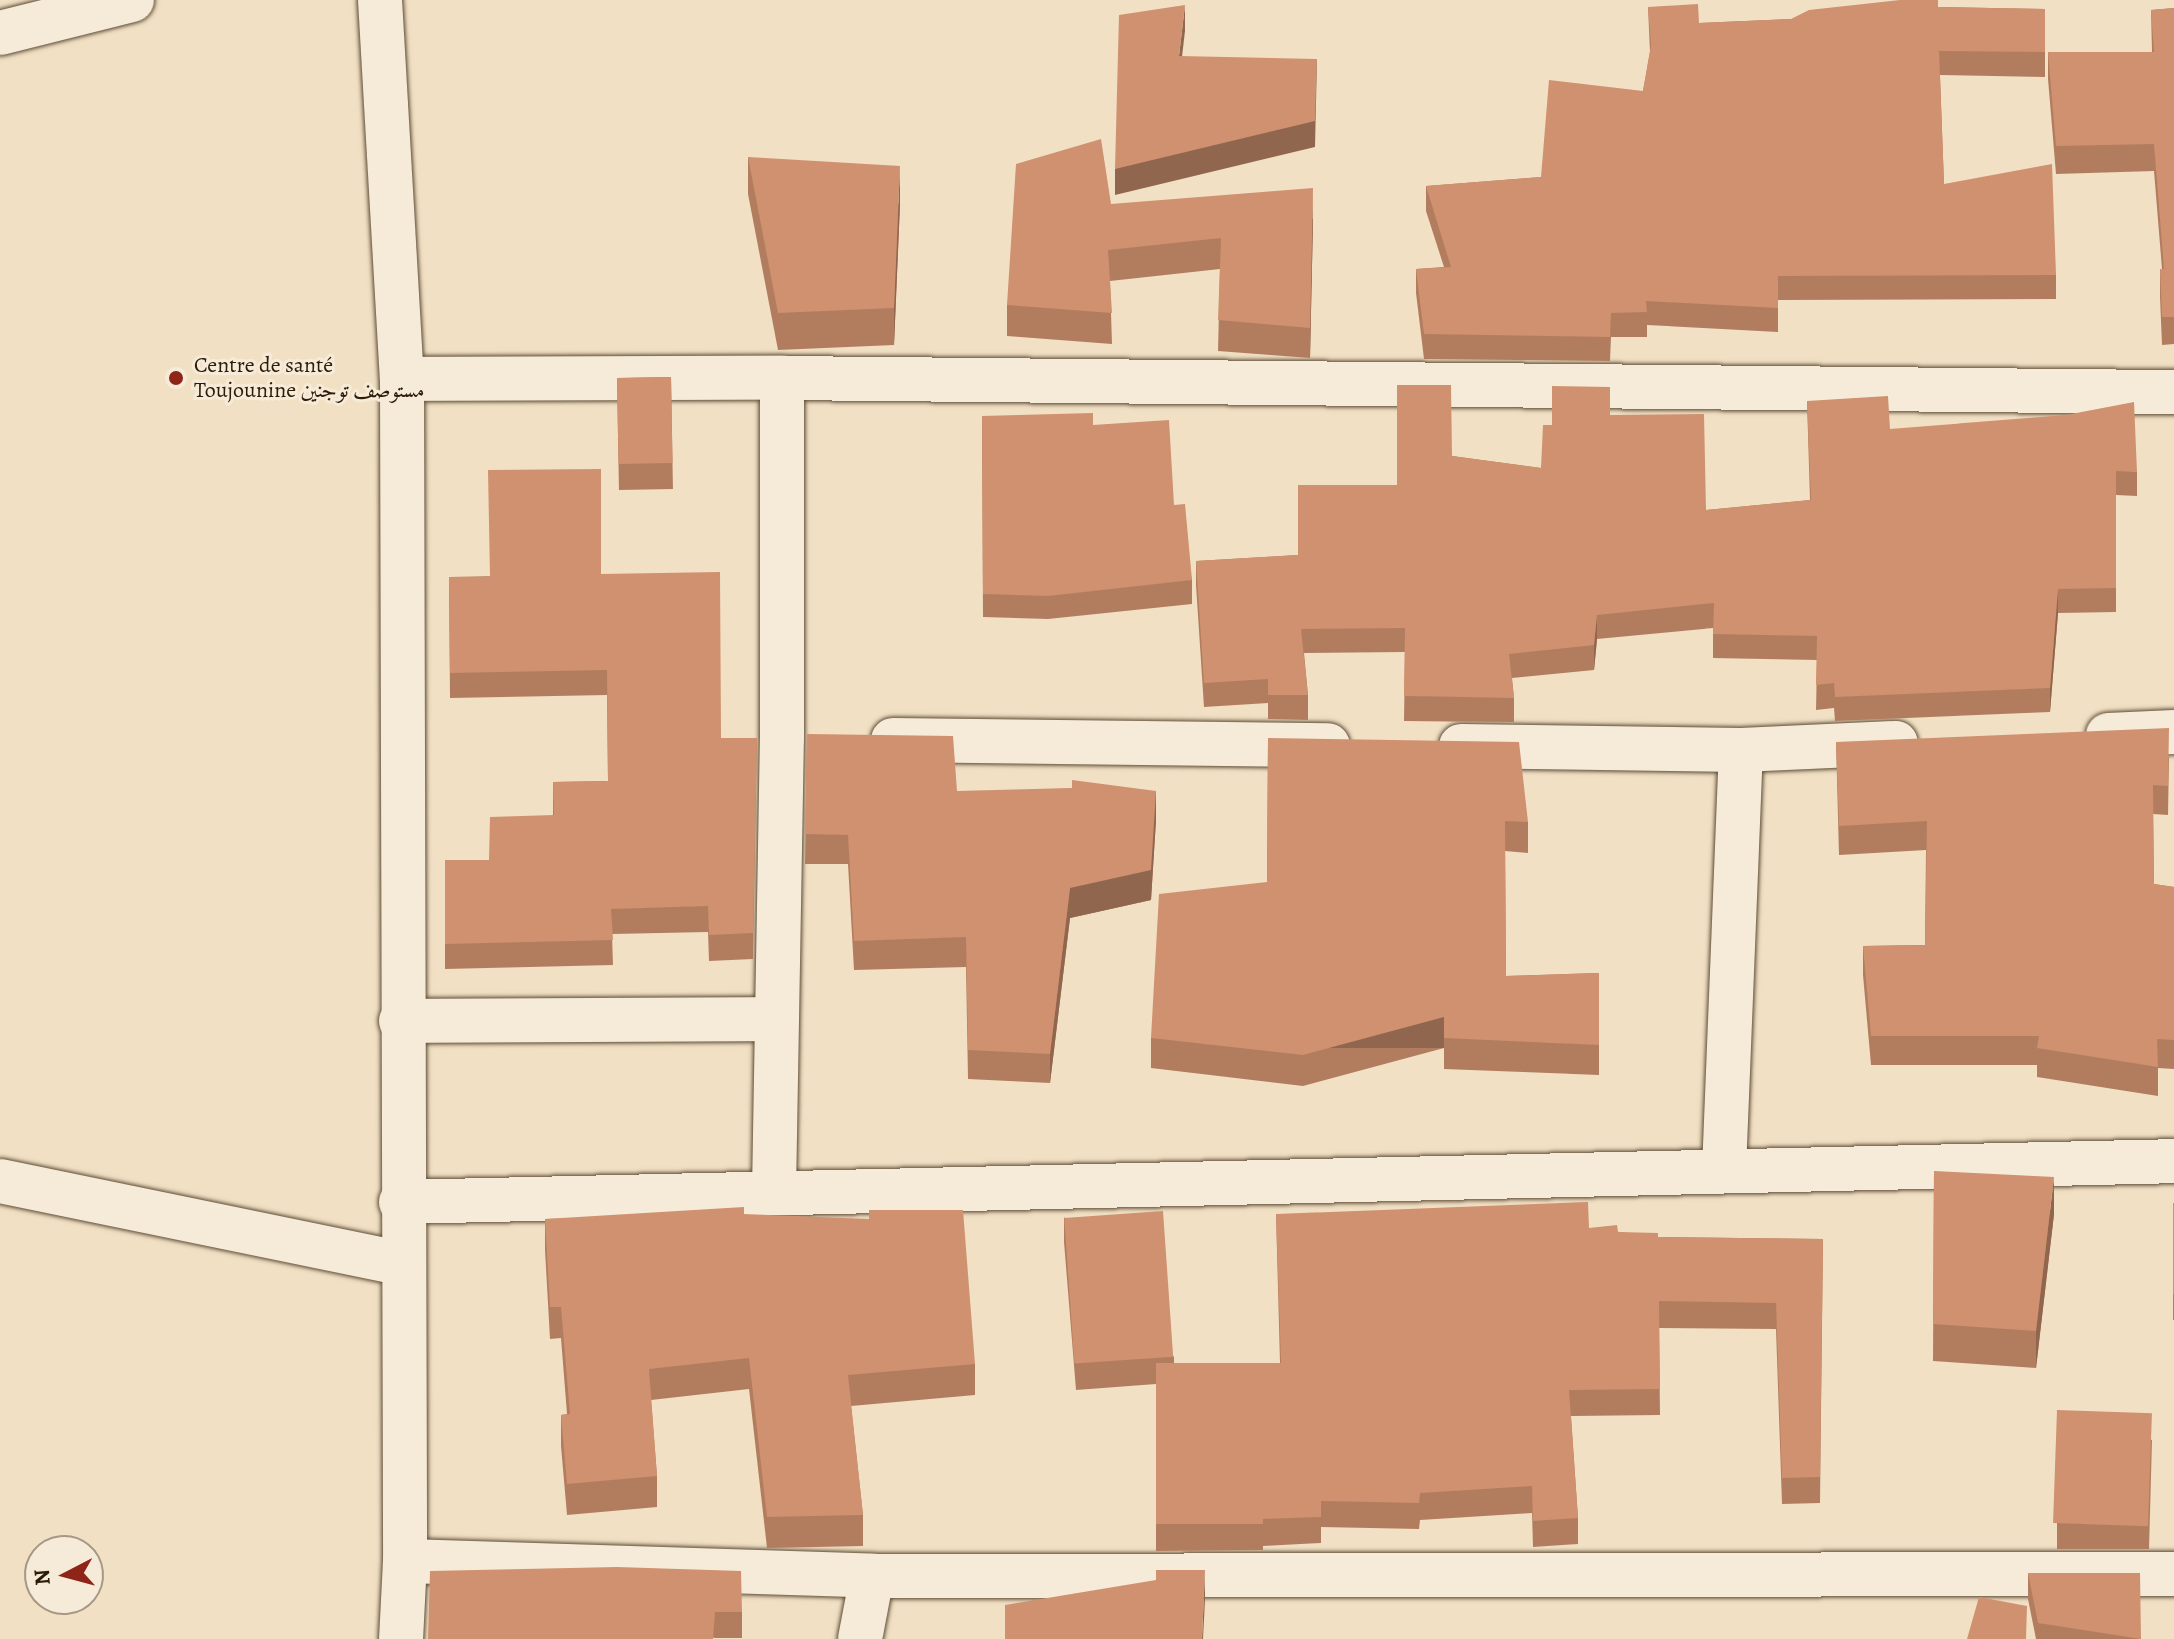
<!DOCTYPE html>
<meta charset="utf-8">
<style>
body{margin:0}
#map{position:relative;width:2174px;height:1639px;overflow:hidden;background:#f1e0c4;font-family:Alegreya,Amiri,serif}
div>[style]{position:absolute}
.roads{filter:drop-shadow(0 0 2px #5e4d36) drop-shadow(0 0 2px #5e4d36)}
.minor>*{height:44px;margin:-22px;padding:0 22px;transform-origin:22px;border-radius:22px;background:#f6ebd9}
.wall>*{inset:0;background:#b27d5f;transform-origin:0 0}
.shaded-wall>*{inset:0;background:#91664e;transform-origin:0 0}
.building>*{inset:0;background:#cf916f;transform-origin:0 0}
.dots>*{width:22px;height:22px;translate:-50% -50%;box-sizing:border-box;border:4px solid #f6ebd9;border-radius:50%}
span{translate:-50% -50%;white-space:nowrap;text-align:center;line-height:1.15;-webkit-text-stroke:6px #f6ebd9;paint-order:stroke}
.poi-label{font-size:22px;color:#2d1c06}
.left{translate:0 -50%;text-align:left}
.north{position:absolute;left:24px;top:1535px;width:80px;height:80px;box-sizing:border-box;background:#f6ebd9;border:2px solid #a69885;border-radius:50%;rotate:264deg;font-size:22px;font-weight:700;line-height:32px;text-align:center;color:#2d1c06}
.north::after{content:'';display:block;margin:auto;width:28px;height:36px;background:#8f2418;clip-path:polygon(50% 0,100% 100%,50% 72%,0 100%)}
</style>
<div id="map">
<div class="roads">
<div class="minor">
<div style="left:380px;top:0;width:380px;rotate:86.7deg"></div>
<div style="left:402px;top:379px;width:1182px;rotate:89.85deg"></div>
<div style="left:405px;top:1561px;width:78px;rotate:92.9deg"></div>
<div style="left:0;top:33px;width:136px;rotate:-14deg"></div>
<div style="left:402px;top:379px;width:380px;rotate:-0.2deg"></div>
<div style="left:2108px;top:735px;width:66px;rotate:-2.6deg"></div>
<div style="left:893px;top:740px;width:435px;rotate:0.7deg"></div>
<div style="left:1461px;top:746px;width:280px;rotate:0.8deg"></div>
<div style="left:1741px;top:750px;width:155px;rotate:-2.6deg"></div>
<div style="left:401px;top:1021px;width:376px;rotate:-0.3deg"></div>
<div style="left:1724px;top:1171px;width:421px;rotate:-87.7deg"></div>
<div style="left:0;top:1181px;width:408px;rotate:11.6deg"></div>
<div style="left:774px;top:1192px;width:454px;rotate:-89deg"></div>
<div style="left:782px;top:738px;width:360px;rotate:-90deg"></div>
<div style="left:782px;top:378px;width:1392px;rotate:0.58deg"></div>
<div style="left:401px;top:1202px;width:1773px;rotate:-1.32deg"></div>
<div style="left:405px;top:1561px;width:467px;rotate:1.8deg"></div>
<div style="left:872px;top:1576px;width:1302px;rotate:-0.09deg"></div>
<div style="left:860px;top:1639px;width:64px;rotate:-79.2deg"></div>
</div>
</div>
<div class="wall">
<div style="clip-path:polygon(1648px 7px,1699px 23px,1791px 19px,1938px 7px,2045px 9px,2045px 77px,1940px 75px,1944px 184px,2056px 275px,2056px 299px,1778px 300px,1778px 332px,1647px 325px,1647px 337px,1611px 337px,1610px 361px,1424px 359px,1416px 293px,1416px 269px,1444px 267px,1426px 211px,1426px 186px,1541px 177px,1643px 91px,1650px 52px)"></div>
<div style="clip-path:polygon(2174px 8px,2174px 344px,2162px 345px,2160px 297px,2160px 269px,2162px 269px,2154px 171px,2056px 174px,2048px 79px,2048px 52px,2152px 52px,2151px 10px)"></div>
<div style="clip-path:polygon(748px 157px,900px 204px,894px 345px,778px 350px,748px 194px)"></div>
<div style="clip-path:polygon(1111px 204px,1313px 219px,1310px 358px,1218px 351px,1220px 269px,1110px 281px,1112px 344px,1007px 336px,1007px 305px)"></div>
<div style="left:671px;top:377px;width:112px;height:54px;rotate:89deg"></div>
<div style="clip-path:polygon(1807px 401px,1890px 429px,2137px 472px,2137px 496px,2116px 495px,2116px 612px,2058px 613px,2050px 712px,1835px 721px,1834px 708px,1816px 710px,1817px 660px,1713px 658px,1713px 628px,1597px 639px,1594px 670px,1512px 678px,1514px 698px,1514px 722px,1404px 721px,1405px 652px,1304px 653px,1308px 695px,1308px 720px,1268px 719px,1268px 703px,1204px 707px,1196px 585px,1196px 561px,1298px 555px,1397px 485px,1452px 456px,1541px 468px,1552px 425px,1610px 415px,1706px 510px,1810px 500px)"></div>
<div style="clip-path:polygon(982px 416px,1093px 425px,1174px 505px,1192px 580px,1192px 604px,1048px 619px,983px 617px)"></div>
<div style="clip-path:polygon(601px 574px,721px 738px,757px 738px,753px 959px,709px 961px,708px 932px,612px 934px,613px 965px,445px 969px,445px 860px,489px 860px,553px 815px,553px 782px,608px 781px,607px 695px,450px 698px,449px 577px)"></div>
<div style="clip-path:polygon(807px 734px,957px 791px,1156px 820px,1151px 900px,1070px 918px,1050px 1083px,968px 1079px,966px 967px,854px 970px,848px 864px,805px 864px)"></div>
<div style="clip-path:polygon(1268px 738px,1528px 822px,1528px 853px,1505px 851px,1506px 976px,1599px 973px,1599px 1075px,1444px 1069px,1444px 1048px,1303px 1086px,1151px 1068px,1151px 1038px,1267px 882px)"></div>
<div style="clip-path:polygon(1836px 742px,2169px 757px,2168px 815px,2153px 814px,2154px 884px,2174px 887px,2174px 1069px,2158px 1068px,2158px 1096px,2037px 1077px,2037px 1065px,1871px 1065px,1863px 975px,1863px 946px,1925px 945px,1926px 850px,1839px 855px)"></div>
<div style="clip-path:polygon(1934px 1171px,2054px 1214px,2036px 1368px,1933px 1361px)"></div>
<div style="left:2173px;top:1203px;width:1px;height:117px"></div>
<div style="clip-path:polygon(744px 1214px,975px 1364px,975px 1395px,851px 1406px,863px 1515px,863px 1546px,767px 1548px,749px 1389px,651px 1400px,657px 1476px,657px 1507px,567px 1515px,561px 1446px,561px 1415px,567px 1414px,561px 1338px,550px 1339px,545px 1250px,545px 1219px)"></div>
<div style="clip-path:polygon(1276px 1214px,1589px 1228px,1658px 1237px,1823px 1239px,1820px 1503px,1782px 1504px,1776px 1329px,1659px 1328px,1660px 1415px,1571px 1416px,1578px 1518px,1578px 1544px,1533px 1547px,1532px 1513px,1420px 1520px,1419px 1529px,1321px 1527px,1321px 1543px,1263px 1546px,1263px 1550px,1156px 1551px,1156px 1384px,1076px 1390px,1064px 1242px,1064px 1217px,1174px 1357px,1174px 1363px,1280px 1363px)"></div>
<div style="clip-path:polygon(2057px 1410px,2152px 1440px,2149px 1549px,2057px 1549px)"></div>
<div style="clip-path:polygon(430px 1571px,742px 1612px,742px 1638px,715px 1638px)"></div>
<div style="clip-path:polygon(2028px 1573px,2141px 1639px,2036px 1639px,2028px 1599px)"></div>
</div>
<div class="shaded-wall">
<div style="clip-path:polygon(1185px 5px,1185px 31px,1179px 82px,1179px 56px)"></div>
<div style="clip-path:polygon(1317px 59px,1315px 147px,1115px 195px,1115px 169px)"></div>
<div style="clip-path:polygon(900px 166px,900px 204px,894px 345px,894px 308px)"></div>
<div style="clip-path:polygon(1313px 188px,1313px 219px,1310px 358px,1310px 328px)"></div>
<div style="clip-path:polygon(2058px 589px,2058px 613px,2050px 712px,2050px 688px)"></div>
<div style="clip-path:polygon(1597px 615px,1597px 639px,1594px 670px,1594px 645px)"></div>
<div style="clip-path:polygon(1156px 791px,1156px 820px,1151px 900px,1070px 918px,1050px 1083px,1050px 1054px,1070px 888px)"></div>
<div style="left:1444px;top:1017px;width:31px;height:146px;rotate:90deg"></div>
<div style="clip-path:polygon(2054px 1177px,2054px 1214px,2036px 1368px,2036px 1331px)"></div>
<div style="clip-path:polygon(1205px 1570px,1205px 1600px,1203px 1639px,1202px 1639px)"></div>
</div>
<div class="building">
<div style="clip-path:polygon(1900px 0,1938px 0,1938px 7px,2045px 9px,2045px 52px,1939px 51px,1944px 184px,2052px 164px,2056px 275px,1778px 276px,1778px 308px,1646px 301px,1647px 312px,1611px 313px,1610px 337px,1424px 334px,1416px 269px,1451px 267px,1426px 186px,1541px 177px,1549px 80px,1643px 91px,1651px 45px,1648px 7px,1698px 4px,1699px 23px,1791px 19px,1809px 10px)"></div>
<div style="clip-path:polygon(1185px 5px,1179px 56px,1317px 59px,1315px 121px,1115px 169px,1119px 15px)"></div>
<div style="clip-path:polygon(2174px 8px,2174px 317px,2162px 317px,2160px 269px,2164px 269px,2154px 144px,2056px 146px,2048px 52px,2154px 52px,2151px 10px)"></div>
<div style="clip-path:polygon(1101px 139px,1111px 204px,1313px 188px,1310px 328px,1218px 320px,1221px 238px,1108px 250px,1112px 313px,1007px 305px,1016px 164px)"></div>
<div style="clip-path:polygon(748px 157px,900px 166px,894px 308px,778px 313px)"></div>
<div style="left:671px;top:377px;width:86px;height:54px;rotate:89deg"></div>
<div style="clip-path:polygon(1397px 385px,1451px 385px,1452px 456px,1541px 468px,1543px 425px,1552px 425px,1552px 386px,1610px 387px,1610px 415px,1704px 414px,1706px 510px,1811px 500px,1807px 401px,1888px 396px,1890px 429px,2066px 415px,2134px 402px,2137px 472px,2116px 471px,2116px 588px,2058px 589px,2050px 688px,1835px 697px,1834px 683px,1816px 685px,1817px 636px,1713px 634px,1714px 603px,1597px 615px,1594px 645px,1509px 654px,1514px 698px,1404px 696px,1405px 628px,1301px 629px,1308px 695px,1268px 695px,1268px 679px,1204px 683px,1196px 561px,1298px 555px,1298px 485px,1397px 485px)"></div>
<div style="clip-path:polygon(1093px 413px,1093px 425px,1169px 420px,1174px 505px,1185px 504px,1192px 580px,1048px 596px,983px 594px,982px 416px)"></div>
<div style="clip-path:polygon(601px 469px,601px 574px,720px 572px,721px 738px,757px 738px,753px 933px,709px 935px,708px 906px,611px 909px,613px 940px,445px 944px,445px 860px,489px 860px,490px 817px,554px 815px,553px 782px,608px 781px,607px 670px,450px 673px,449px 577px,490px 577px,488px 470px)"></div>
<div style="clip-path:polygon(2169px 728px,2168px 786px,2153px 785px,2154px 884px,2174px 887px,2174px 1040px,2157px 1039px,2158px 1067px,2037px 1048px,2039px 1036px,1871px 1036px,1863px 946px,1925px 945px,1927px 821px,1839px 826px,1836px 742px)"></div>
<div style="clip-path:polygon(807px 734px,953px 736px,957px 791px,1072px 788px,1072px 780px,1156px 791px,1151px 870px,1070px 888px,1050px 1054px,968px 1050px,966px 937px,854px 941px,848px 835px,805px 834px)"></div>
<div style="clip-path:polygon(1268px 738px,1519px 742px,1528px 822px,1505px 821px,1506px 976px,1599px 973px,1599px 1045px,1444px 1038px,1444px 1017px,1303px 1055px,1151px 1038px,1159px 894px,1267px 882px)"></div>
<div style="clip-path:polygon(1934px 1171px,2054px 1177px,2036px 1331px,1933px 1324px)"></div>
<div style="clip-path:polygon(1588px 1202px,1589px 1228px,1617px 1225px,1618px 1232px,1658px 1233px,1658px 1237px,1823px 1239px,1820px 1477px,1782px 1478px,1776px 1303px,1659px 1301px,1660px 1389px,1569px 1390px,1578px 1518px,1533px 1521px,1532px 1486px,1420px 1493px,1419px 1503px,1321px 1501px,1321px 1517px,1263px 1519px,1263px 1524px,1156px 1524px,1156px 1363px,1281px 1363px,1276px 1214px)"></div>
<div style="left:2173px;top:1203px;width:1px;height:91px"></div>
<div style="clip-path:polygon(744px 1207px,744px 1214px,869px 1219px,869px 1210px,963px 1210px,975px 1364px,848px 1375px,863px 1515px,767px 1517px,749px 1358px,649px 1369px,657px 1476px,567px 1484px,561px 1415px,570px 1414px,561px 1307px,550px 1307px,545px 1219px)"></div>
<div style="left:1163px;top:1211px;width:146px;height:99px;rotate:86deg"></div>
<div style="left:2057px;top:1410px;width:95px;height:113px;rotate:2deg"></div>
<div style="clip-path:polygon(617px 1567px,741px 1571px,742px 1612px,715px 1612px,713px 1639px,428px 1639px,430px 1571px)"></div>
<div style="clip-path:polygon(1156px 1570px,1205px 1570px,1202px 1639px,1005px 1639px,1005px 1605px,1156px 1580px)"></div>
<div style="clip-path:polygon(2028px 1573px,2140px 1573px,2141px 1639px,2038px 1623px)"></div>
<div style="clip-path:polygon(1979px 1597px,2027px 1606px,2026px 1639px,1967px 1639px)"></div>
</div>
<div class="dots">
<div style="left:176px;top:378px;background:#8f2418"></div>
</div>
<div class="poi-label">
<span class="left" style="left:194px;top:378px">Centre de santé<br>Toujounine مستوصف توجنين</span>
</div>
<div class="north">N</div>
</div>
